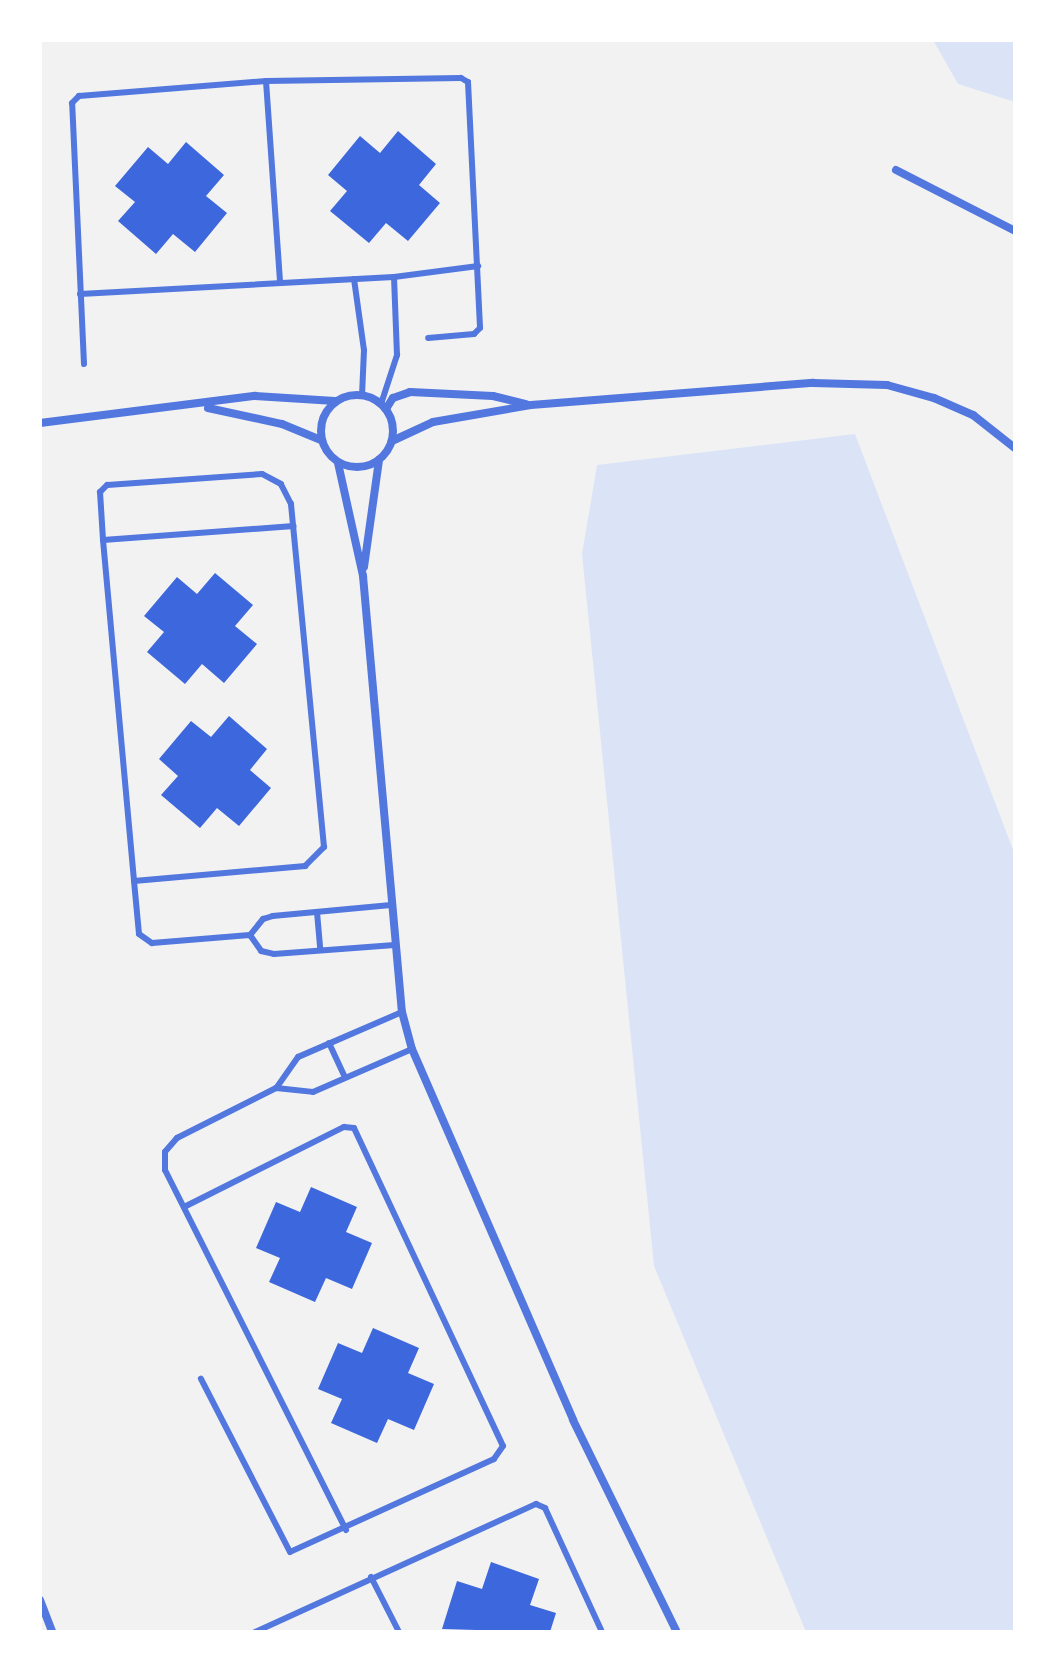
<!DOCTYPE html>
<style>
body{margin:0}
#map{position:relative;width:1055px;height:1672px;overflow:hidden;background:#f2f2f2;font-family:Helvetica,sans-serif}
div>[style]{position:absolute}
.green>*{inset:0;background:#dbe4f7}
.building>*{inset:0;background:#3d67dc}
.service>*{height:6px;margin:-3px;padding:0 3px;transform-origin:3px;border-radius:3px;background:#5277de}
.minor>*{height:8px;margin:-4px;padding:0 4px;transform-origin:4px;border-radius:4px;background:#5277de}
.minor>.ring{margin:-4px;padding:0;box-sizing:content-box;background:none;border:8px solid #5277de;border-radius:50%}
span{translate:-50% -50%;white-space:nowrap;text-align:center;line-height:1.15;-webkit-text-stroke:6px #fff;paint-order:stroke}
.frame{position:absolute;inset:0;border:42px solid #fff;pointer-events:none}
</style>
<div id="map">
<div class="green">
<div style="clip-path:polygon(933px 40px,1015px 40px,1015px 102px,958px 84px)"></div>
<div style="clip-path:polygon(855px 434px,1015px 855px,1015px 1632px,806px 1632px,654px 1266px,582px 554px,597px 465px)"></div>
</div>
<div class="building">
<div style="clip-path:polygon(398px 131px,436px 164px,419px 185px,440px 203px,408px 241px,386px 223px,369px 243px,330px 211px,347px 191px,328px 175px,360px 136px,380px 153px)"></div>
<div style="clip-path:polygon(186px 142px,224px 175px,206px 196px,227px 213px,195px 252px,173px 234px,156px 254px,118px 221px,135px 202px,115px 186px,148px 147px,168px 164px)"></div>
<div style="clip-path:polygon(215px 573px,253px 605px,235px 626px,257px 644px,224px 683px,202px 664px,185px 684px,147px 652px,164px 632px,144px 616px,177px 577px,197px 594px)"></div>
<div style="clip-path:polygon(229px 716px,267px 749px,250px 770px,271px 788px,239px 826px,217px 808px,200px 828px,161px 795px,178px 776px,159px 759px,191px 721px,211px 737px)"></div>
<div style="clip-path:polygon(311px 1187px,357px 1207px,346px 1232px,372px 1243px,352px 1289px,326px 1278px,315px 1302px,269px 1282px,280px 1258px,256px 1248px,276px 1202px,300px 1212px)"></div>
<div style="clip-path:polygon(373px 1328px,419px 1348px,408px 1373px,434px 1384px,414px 1430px,388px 1419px,377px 1443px,331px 1423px,342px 1399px,318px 1389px,338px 1343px,362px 1353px)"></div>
<div style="clip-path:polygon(491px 1562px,539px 1579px,530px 1605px,556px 1613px,550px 1632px,442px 1629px,457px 1581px,482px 1589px)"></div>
</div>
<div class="service">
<div style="left:266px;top:81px;width:202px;rotate:86deg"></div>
<div style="left:354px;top:279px;width:72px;rotate:82deg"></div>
<div style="left:364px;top:350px;width:45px;rotate:92.5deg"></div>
<div style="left:80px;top:294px;width:314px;rotate:-3.1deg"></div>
<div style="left:394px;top:277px;width:85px;rotate:-7.5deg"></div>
<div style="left:84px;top:364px;width:261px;rotate:-92.6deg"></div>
<div style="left:72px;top:103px;width:10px;rotate:-45deg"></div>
<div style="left:79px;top:96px;width:188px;rotate:-4.6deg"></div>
<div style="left:266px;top:81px;width:195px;rotate:-0.9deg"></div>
<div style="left:461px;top:78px;width:8px;rotate:30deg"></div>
<div style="left:468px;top:82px;width:246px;rotate:87.2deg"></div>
<div style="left:480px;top:328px;width:8px;rotate:135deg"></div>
<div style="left:474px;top:334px;width:46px;rotate:175deg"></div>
<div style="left:381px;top:404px;width:52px;rotate:-71.9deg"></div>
<div style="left:397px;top:355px;width:78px;rotate:-92.2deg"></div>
<div style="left:103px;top:540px;width:191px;rotate:-4.2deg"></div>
<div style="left:134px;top:881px;width:172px;rotate:-5deg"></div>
<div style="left:305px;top:866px;width:27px;rotate:-45deg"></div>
<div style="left:324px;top:847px;width:345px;rotate:-95.5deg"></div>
<div style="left:291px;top:504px;width:22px;rotate:-117deg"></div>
<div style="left:281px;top:484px;width:21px;rotate:-152deg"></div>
<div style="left:262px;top:474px;width:155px;rotate:175.9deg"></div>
<div style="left:107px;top:485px;width:10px;rotate:135deg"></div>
<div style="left:100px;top:492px;width:48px;rotate:86.4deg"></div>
<div style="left:103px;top:540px;width:342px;rotate:84.8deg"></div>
<div style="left:134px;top:881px;width:53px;rotate:84.6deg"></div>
<div style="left:139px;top:934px;width:16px;rotate:35deg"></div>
<div style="left:152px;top:943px;width:98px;rotate:-4.7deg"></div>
<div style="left:391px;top:905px;width:119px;rotate:174.7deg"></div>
<div style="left:273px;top:916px;width:10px;rotate:163deg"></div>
<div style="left:263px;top:919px;width:21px;rotate:129deg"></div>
<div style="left:250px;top:935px;width:19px;rotate:55deg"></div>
<div style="left:261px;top:951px;width:13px;rotate:13deg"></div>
<div style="left:274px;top:954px;width:121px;rotate:-4.3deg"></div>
<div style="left:317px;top:912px;width:37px;rotate:85deg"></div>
<div style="left:402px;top:1012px;width:113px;rotate:156.6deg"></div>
<div style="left:298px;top:1057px;width:38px;rotate:125deg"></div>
<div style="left:276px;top:1088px;width:37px;rotate:6deg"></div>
<div style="left:313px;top:1092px;width:108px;rotate:-23.5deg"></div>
<div style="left:329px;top:1043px;width:38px;rotate:65deg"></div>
<div style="left:276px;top:1088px;width:111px;rotate:153.2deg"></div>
<div style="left:177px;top:1138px;width:18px;rotate:131deg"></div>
<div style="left:165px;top:1152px;width:18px;rotate:90deg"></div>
<div style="left:165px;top:1170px;width:403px;rotate:63.3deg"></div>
<div style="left:184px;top:1207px;width:179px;rotate:-26.6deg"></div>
<div style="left:344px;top:1127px;width:10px;rotate:6deg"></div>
<div style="left:354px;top:1128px;width:351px;rotate:64.9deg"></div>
<div style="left:503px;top:1446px;width:16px;rotate:125deg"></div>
<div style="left:494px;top:1459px;width:224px;rotate:155.5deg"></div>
<div style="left:290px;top:1552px;width:195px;rotate:-117.2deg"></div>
<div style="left:371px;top:1577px;width:62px;rotate:63deg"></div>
<div style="left:255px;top:1632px;width:309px;rotate:-24.5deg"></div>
<div style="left:536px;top:1504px;width:10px;rotate:24deg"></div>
<div style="left:545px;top:1508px;width:136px;rotate:65.3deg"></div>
</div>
<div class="minor">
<div style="left:896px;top:170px;width:134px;rotate:27.1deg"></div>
<div class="ring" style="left:321px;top:395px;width:64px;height:64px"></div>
<div style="left:208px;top:408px;width:76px;rotate:12.2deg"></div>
<div style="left:282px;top:424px;width:42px;rotate:22.3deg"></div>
<div style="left:386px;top:409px;width:13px;rotate:-58deg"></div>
<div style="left:393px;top:398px;width:18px;rotate:-19deg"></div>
<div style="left:410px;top:392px;width:83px;rotate:2.8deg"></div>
<div style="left:493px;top:396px;width:34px;rotate:14deg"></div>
<div style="left:40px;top:423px;width:217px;rotate:-7.2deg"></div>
<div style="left:255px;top:396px;width:80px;rotate:3.6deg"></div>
<div style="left:392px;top:441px;width:45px;rotate:-24.9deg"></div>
<div style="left:433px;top:422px;width:99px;rotate:-9.8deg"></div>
<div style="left:531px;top:405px;width:283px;rotate:-4.5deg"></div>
<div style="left:813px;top:383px;width:74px;rotate:1.5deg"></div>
<div style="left:887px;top:385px;width:49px;rotate:15.5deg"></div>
<div style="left:934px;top:398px;width:43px;rotate:23.6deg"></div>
<div style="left:973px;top:415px;width:53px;rotate:38.2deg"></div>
<div style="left:338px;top:463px;width:116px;rotate:77.5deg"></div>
<div style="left:363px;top:576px;width:438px;rotate:84.9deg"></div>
<div style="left:402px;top:1012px;width:38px;rotate:75deg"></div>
<div style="left:412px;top:1049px;width:404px;rotate:66.5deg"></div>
<div style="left:573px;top:1420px;width:236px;rotate:63.9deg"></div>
<div style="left:364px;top:567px;width:108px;rotate:-82deg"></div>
<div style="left:40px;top:1600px;width:34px;rotate:69deg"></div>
</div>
<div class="frame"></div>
</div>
